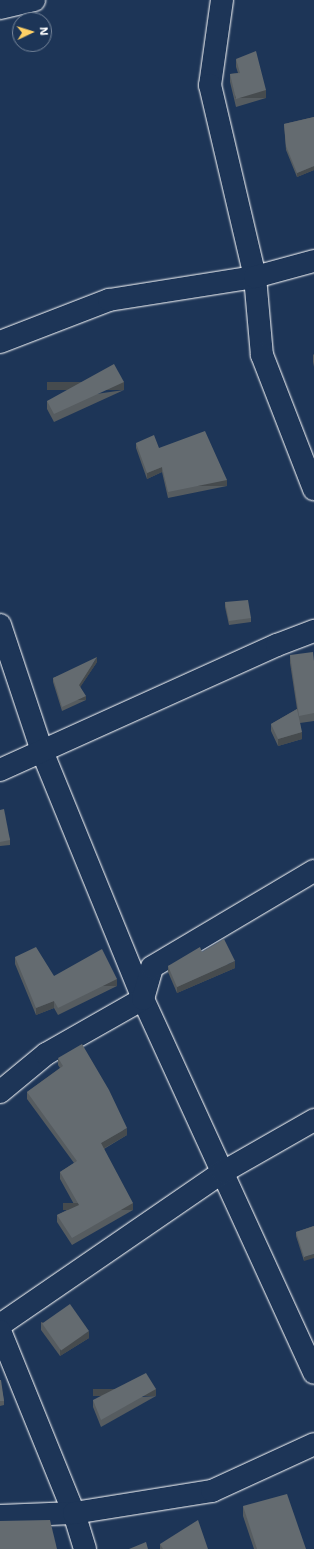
<!DOCTYPE html>
<style>
body{margin:0}
#map{position:relative;width:314px;height:1549px;overflow:hidden;background:#1d3557;font-family:"Shantell Sans",sans-serif}
div>[style]{position:absolute}
.roads{filter:drop-shadow(0 0 1px #fff) drop-shadow(0 0 1px #fff)}
.minor>*{height:22px;margin:-11px;padding:0 11px;transform-origin:11px;border-radius:11px;background:#1d3557}
.wall>*{inset:0;background:#565c60}
.shaded-wall>*{inset:0;background:#464b4e;transform-origin:0 0}
.building>*{inset:0;background:#646b70;transform-origin:0 0}
span{translate:-50% -50%;white-space:nowrap;text-align:center;line-height:1.15;-webkit-text-stroke:4px #1d3557;paint-order:stroke}
.north{position:absolute;left:12px;top:12px;width:40px;height:40px;box-sizing:border-box;background:#1d3557;border:1px solid #77869a;border-radius:50%;rotate:86deg;font-size:11px;font-weight:700;line-height:16px;text-align:center;color:#fff}
.north::after{content:'';display:block;margin:auto;width:14px;height:18px;background:#ffd166;clip-path:polygon(50% 0,100% 100%,50% 72%,0 100%)}
</style>
<div id="map">
<div class="roads">
<div class="minor">
<div style="left:222px;top:0;width:86px;rotate:98deg"></div>
<div style="left:210px;top:85px;width:197px;rotate:76.8deg"></div>
<div style="left:255px;top:277px;width:78px;rotate:84.9deg"></div>
<div style="left:262px;top:355px;width:144px;rotate:68.8deg"></div>
<div style="left:0;top:8px;width:35px;rotate:-13deg"></div>
<div style="left:0;top:342px;width:117px;rotate:-21.1deg"></div>
<div style="left:109px;top:300px;width:148px;rotate:-9deg"></div>
<div style="left:255px;top:277px;width:61px;rotate:-15.2deg"></div>
<div style="left:0;top:625px;width:133px;rotate:71.6deg"></div>
<div style="left:42px;top:751px;width:268px;rotate:67.8deg"></div>
<div style="left:143px;top:999px;width:411px;rotate:65.4deg"></div>
<div style="left:0;top:770px;width:304px;rotate:-24.3deg"></div>
<div style="left:277px;top:645px;width:40px;rotate:-21deg"></div>
<div style="left:0;top:1092px;width:60px;rotate:-39.6deg"></div>
<div style="left:46px;top:1054px;width:112px;rotate:-29.6deg"></div>
<div style="left:143px;top:999px;width:33px;rotate:-74deg"></div>
<div style="left:152px;top:967px;width:188px;rotate:-30.7deg"></div>
<div style="left:0;top:1325px;width:270px;rotate:-34.5deg"></div>
<div style="left:223px;top:1172px;width:105px;rotate:-29.7deg"></div>
<div style="left:0;top:1331px;width:196px;rotate:67.9deg"></div>
<div style="left:74px;top:1513px;width:38px;rotate:73deg"></div>
<div style="left:0;top:1516px;width:74px;rotate:-2.3deg"></div>
<div style="left:74px;top:1513px;width:140px;rotate:-9.1deg"></div>
<div style="left:212px;top:1491px;width:112px;rotate:-24.7deg"></div>
</div>
</div>
<div class="wall">
<div style="clip-path:polygon(236px 59px,266px 98px,236px 107px,230px 82px,230px 74px,238px 73px,236px 67px)"></div>
<div style="clip-path:polygon(314px 117px,314px 170px,297px 177px,286px 150px,284px 124px)"></div>
<div style="clip-path:polygon(314px 354px,314px 367px,313px 362px,313px 355px)"></div>
<div style="clip-path:polygon(124px 390px,54px 422px,47px 409px,47px 401px)"></div>
<div style="clip-path:polygon(136px 443px,159px 448px,227px 486px,168px 498px,162px 472px,147px 479px,136px 448px)"></div>
<div style="clip-path:polygon(225px 602px,251px 618px,251px 622px,229px 625px,225px 607px)"></div>
<div style="clip-path:polygon(290px 655px,314px 661px,314px 721px,300px 723px,302px 739px,278px 746px,271px 731px,271px 724px,297px 709px,290px 663px)"></div>
<div style="clip-path:polygon(97px 662px,80px 687px,86px 700px,62px 711px,53px 682px,53px 678px)"></div>
<div style="clip-path:polygon(0 810px,10px 840px,10px 845px,0 846px)"></div>
<div style="clip-path:polygon(202px 952px,235px 968px,177px 993px,168px 972px,168px 966px)"></div>
<div style="clip-path:polygon(15px 957px,54px 976px,117px 986px,58px 1015px,54px 1008px,36px 1015px,15px 964px)"></div>
<div style="clip-path:polygon(58px 1058px,127px 1135px,104px 1149px,133px 1210px,72px 1245px,57px 1222px,57px 1215px,75px 1206px,60px 1179px,60px 1172px,74px 1163px,27px 1099px,27px 1092px,60px 1068px,58px 1065px)"></div>
<div style="clip-path:polygon(314px 1226px,304px 1261px,296px 1236px,296px 1232px)"></div>
<div style="clip-path:polygon(41px 1322px,89px 1338px,60px 1356px,41px 1330px)"></div>
<div style="clip-path:polygon(0 1380px,4px 1401px,4px 1405px,0 1406px)"></div>
<div style="clip-path:polygon(156px 1396px,101px 1427px,93px 1407px,93px 1400px)"></div>
<div style="clip-path:polygon(243px 1506px,306px 1549px,254px 1549px,243px 1516px)"></div>
<div style="clip-path:polygon(160px 1544px,208px 1549px,160px 1549px)"></div>
</div>
<div class="shaded-wall">
<div style="left:266px;top:90px;width:8px;height:31px;rotate:90deg"></div>
<div style="clip-path:polygon(314px 166px,314px 170px,297px 177px,297px 173px)"></div>
<div style="left:124px;top:382px;width:8px;height:77px;rotate:90deg"></div>
<div style="clip-path:polygon(162px 467px,162px 472px,147px 479px,147px 473px)"></div>
<div style="left:227px;top:480px;width:6px;height:60px;rotate:90deg"></div>
<div style="clip-path:polygon(97px 657px,97px 662px,79px 689px,79px 685px)"></div>
<div style="left:86px;top:696px;width:4px;height:26px;rotate:90deg"></div>
<div style="clip-path:polygon(302px 732px,302px 739px,278px 746px,278px 739px)"></div>
<div style="clip-path:polygon(235px 961px,235px 968px,177px 993px,177px 987px)"></div>
<div style="left:117px;top:979px;width:7px;height:66px;rotate:90deg"></div>
<div style="clip-path:polygon(54px 1001px,54px 1008px,36px 1015px,36px 1008px)"></div>
<div style="clip-path:polygon(127px 1128px,127px 1135px,101px 1150px,101px 1143px)"></div>
<div style="left:133px;top:1203px;width:7px;height:70px;rotate:90deg"></div>
<div style="clip-path:polygon(314px 1254px,314px 1258px,304px 1261px,304px 1257px)"></div>
<div style="clip-path:polygon(89px 1331px,89px 1338px,60px 1356px,60px 1349px)"></div>
<div style="left:156px;top:1389px;width:7px;height:63px;rotate:90deg"></div>
</div>
<div class="building">
<div style="clip-path:polygon(256px 51px,266px 90px,236px 99px,230px 74px,240px 73px,236px 59px)"></div>
<div style="clip-path:polygon(314px 117px,314px 166px,297px 173px,286px 146px,284px 124px)"></div>
<div style="clip-path:polygon(114px 364px,124px 382px,54px 414px,47px 401px)"></div>
<div style="clip-path:polygon(205px 431px,227px 480px,168px 492px,162px 467px,147px 473px,136px 443px,154px 435px,159px 448px)"></div>
<div style="clip-path:polygon(248px 600px,251px 618px,229px 621px,225px 602px)"></div>
<div style="clip-path:polygon(313px 652px,314px 661px,314px 713px,299px 716px,290px 655px)"></div>
<div style="clip-path:polygon(97px 657px,79px 685px,86px 696px,62px 707px,53px 678px)"></div>
<div style="clip-path:polygon(297px 709px,302px 732px,278px 739px,271px 724px)"></div>
<div style="clip-path:polygon(4px 809px,10px 840px,0 842px,0 810px)"></div>
<div style="clip-path:polygon(224px 939px,235px 961px,177px 987px,168px 966px,200px 947px,202px 952px)"></div>
<div style="clip-path:polygon(36px 947px,54px 976px,102px 949px,117px 979px,58px 1008px,54px 1001px,36px 1008px,15px 957px)"></div>
<div style="clip-path:polygon(82px 1044px,109px 1090px,127px 1128px,101px 1143px,133px 1203px,72px 1238px,57px 1215px,79px 1205px,60px 1172px,77px 1161px,27px 1092px,63px 1066px,58px 1058px)"></div>
<div style="clip-path:polygon(314px 1226px,314px 1254px,304px 1257px,296px 1232px)"></div>
<div style="left:70px;top:1304px;width:33px;height:34px;rotate:55deg"></div>
<div style="clip-path:polygon(146px 1373px,156px 1389px,101px 1420px,93px 1400px)"></div>
<div style="clip-path:polygon(0 1380px,1px 1380px,4px 1401px,0 1401px)"></div>
<div style="clip-path:polygon(287px 1494px,306px 1549px,257px 1549px,243px 1506px)"></div>
<div style="clip-path:polygon(50px 1520px,57px 1549px,0 1549px,0 1521px)"></div>
<div style="clip-path:polygon(198px 1520px,208px 1549px,163px 1549px,160px 1544px)"></div>
<div style="clip-path:polygon(146px 1542px,148px 1549px,129px 1549px)"></div>
</div>
<div class="north">N</div>
</div>
